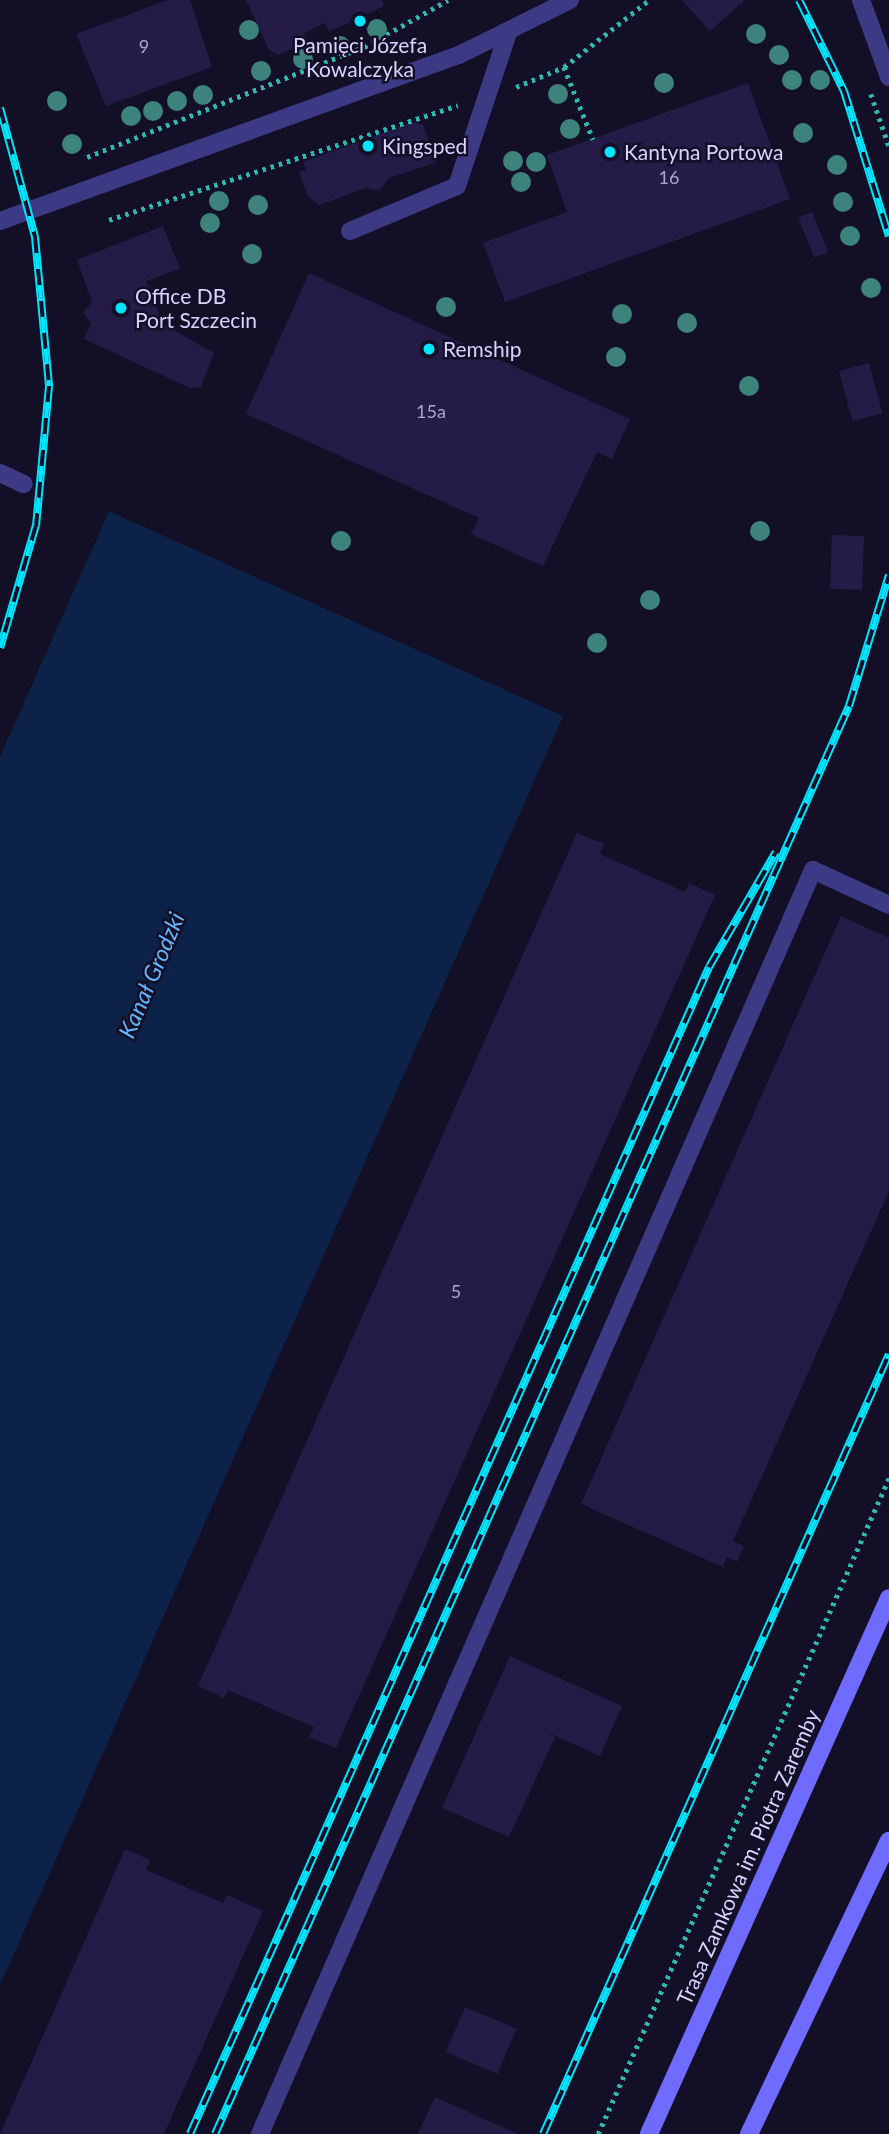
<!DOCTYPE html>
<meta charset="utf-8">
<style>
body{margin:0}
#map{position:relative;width:889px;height:2134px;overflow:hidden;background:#130f26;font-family:Lato,sans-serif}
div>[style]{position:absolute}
.water>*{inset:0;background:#0c2248}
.building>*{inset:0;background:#241b47;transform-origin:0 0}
.path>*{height:4.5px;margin-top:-2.25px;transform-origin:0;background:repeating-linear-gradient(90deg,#2fb8b0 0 3.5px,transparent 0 8.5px)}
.service>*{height:18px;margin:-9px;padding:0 9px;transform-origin:9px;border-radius:9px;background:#3d3a85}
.minor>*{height:18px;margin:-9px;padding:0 9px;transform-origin:9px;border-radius:9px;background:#3d3a85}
.secondary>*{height:18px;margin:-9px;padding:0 9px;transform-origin:9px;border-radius:9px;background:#6f6bff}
.rail>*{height:8px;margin-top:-4px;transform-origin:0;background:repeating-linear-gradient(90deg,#130f26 0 16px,#00e5ff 0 32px);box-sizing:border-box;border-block:2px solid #00e5ff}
.trees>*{width:20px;height:20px;margin:-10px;border-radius:50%;background:#3d827b}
.dots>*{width:19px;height:19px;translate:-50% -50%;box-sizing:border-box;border:4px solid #130f26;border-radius:50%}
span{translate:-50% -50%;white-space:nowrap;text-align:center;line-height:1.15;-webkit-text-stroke:5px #130f26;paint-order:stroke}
.number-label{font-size:18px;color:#aca6d1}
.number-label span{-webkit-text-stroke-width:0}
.poi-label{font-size:21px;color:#d9d4ff}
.left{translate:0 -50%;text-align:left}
.street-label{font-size:21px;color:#d9d4ff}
.water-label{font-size:23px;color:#62b6ff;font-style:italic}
</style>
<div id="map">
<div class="water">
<div style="clip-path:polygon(109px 511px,563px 716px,0 1985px,0 757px)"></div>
</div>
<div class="building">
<div style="clip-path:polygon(168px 0,190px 0,212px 67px,106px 106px,76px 34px)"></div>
<div style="clip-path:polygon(246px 0,382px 0,384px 6px,329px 32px,325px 23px,304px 33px,308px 42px,278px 55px,269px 50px)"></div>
<div style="clip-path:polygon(682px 0,745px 0,710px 31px)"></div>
<div style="clip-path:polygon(748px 83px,790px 199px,505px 302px,483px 243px,567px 212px,547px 155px)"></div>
<div style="clip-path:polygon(413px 122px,423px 125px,437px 162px,389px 178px,379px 191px,366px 188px,319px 205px,308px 196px,299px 172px,306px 170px,303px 162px)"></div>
<div style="left:812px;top:212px;width:43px;height:15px;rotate:68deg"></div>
<div style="clip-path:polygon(163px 226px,180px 269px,146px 281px,163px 324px,214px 353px,201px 387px,190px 388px,84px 339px,91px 323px,83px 312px,92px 302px,77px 260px)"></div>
<div style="clip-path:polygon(309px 273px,630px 419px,612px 459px,597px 452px,543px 566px,471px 534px,479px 518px,246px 414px)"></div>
<div style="left:869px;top:363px;width:52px;height:31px;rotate:75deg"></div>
<div style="left:832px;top:535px;width:32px;height:54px;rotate:2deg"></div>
<div style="clip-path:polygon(577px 833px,604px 844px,600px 854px,685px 892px,689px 883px,715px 895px,336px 1748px,309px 1737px,314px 1727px,228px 1690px,224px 1698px,198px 1686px)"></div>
<div style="clip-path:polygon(841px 916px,889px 938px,889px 1191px,733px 1541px,744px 1546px,737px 1562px,727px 1557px,723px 1567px,581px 1504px)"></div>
<div style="clip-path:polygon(510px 1656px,622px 1706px,600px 1756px,542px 1730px,555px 1737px,509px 1837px,442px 1808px)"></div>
<div style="clip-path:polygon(125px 1849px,150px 1860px,146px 1870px,223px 1903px,227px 1895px,263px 1911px,164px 2134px,0 2134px)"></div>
<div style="left:465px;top:2007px;width:56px;height:49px;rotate:23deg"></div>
<div style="clip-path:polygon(435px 2097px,518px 2134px,418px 2134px)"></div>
</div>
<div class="path">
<div style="left:564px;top:67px;width:78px;rotate:68.1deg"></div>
<div style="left:516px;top:87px;width:52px;rotate:-22.6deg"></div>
<div style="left:564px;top:67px;width:108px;rotate:-38.2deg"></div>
<div style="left:871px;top:94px;width:55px;rotate:70.9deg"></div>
<div style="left:87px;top:157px;width:298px;rotate:-21.7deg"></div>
<div style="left:364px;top:47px;width:96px;rotate:-29.2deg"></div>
<div style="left:109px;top:220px;width:367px;rotate:-18.2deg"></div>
<div style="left:598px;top:2134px;width:718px;rotate:-66.08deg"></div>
</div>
<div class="service">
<div style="left:0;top:221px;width:488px;rotate:-19.9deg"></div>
<div style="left:459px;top:55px;width:124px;rotate:-26.4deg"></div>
<div style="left:350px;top:231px;width:116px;rotate:-22.8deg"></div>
<div style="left:457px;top:186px;width:161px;rotate:-71.6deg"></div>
<div style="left:0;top:473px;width:26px;rotate:25deg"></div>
<div style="left:260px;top:2134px;width:1380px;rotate:-66.37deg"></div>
<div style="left:813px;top:870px;width:84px;rotate:24.7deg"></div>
</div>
<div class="minor">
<div style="left:861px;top:0;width:82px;rotate:70deg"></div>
</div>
<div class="secondary">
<div style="left:649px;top:2134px;width:587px;rotate:-65.88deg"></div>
<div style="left:749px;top:2134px;width:325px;rotate:-64.5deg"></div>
</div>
<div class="rail">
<div style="left:799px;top:0;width:102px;rotate:63.7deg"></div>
<div style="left:844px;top:91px;width:152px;rotate:72.8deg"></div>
<div style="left:0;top:108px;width:134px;rotate:74.8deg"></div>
<div style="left:35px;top:237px;width:150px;rotate:84.6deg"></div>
<div style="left:49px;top:386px;width:140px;rotate:95.3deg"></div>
<div style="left:36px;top:525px;width:128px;rotate:106.3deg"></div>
<div style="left:190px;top:2134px;width:1277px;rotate:-66.02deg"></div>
<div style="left:709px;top:967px;width:133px;rotate:-59.8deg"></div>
<div style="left:215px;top:2134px;width:1562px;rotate:-66.06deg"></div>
<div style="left:849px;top:706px;width:137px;rotate:-73deg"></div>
<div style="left:543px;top:2134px;width:853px;rotate:-66.08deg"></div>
</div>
<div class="trees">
<div style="left:377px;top:29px"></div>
<div style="left:249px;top:30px"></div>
<div style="left:756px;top:34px"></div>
<div style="left:340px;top:46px"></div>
<div style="left:779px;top:55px"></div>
<div style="left:303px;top:59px"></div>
<div style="left:261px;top:71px"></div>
<div style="left:792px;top:80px"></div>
<div style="left:820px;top:80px"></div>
<div style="left:664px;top:83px"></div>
<div style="left:558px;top:94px"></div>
<div style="left:203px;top:95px"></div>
<div style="left:57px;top:101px"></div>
<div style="left:177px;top:101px"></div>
<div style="left:153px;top:111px"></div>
<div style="left:131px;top:116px"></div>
<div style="left:570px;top:129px"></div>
<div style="left:803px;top:133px"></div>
<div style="left:72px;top:144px"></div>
<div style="left:513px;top:161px"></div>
<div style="left:536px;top:162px"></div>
<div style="left:837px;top:165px"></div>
<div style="left:521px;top:182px"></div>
<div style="left:219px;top:201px"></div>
<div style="left:843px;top:202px"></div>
<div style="left:258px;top:205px"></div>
<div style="left:210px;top:223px"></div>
<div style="left:850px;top:236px"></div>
<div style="left:252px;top:254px"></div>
<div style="left:871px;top:288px"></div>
<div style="left:446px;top:307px"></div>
<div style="left:622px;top:314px"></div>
<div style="left:687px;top:323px"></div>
<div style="left:616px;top:357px"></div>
<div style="left:749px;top:386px"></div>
<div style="left:760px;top:531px"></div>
<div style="left:341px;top:541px"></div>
<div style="left:650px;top:600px"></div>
<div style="left:597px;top:643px"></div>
</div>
<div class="dots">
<div style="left:360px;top:21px;background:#00e5ff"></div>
<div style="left:368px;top:146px;background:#00e5ff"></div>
<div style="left:610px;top:152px;background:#00e5ff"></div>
<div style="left:121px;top:308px;background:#00e5ff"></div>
<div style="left:429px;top:349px;background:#00e5ff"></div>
</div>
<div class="number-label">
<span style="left:144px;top:46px">9</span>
<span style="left:669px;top:177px">16</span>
<span style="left:431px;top:411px">15a</span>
<span style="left:456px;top:1291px">5</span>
</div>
<div class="poi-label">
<span style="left:360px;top:57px">Pamięci Józefa<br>Kowalczyka</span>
<span class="left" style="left:382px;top:146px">Kingsped</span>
<span class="left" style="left:624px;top:152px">Kantyna Portowa</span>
<span class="left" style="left:135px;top:308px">Office DB<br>Port Szczecin</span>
<span class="left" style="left:443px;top:349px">Remship</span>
</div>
<div class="street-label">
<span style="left:748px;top:1857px;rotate:-66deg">Trasa Zamkowa im. Piotra Zaremby</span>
</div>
<div class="water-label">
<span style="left:151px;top:975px;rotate:-67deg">Kanał Grodzki</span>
</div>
</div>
